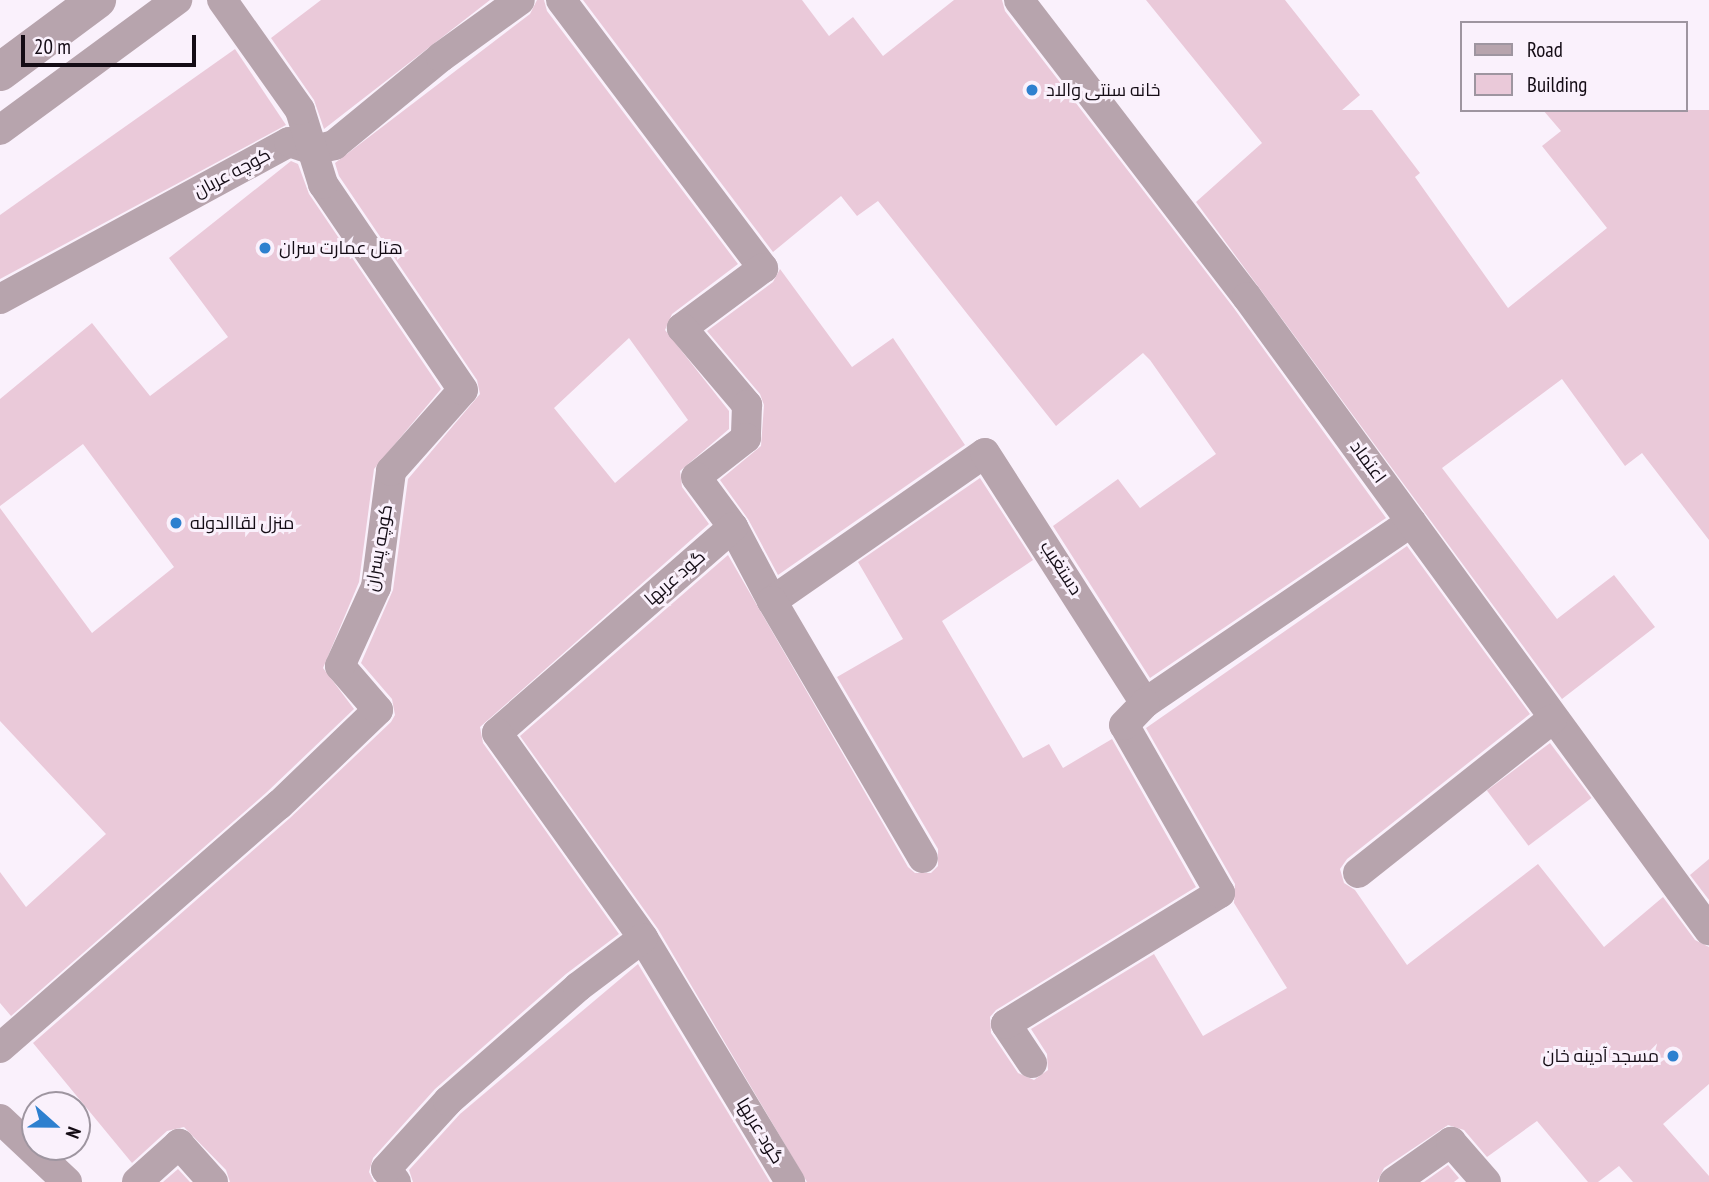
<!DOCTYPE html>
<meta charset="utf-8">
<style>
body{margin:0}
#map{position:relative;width:1709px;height:1182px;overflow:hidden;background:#faf1fc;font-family:"PT Sans Narrow",Cairo,sans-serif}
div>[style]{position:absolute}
.building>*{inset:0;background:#eac9d9;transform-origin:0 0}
.service>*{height:30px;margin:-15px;padding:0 15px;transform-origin:15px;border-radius:15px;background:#b7a4ad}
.tertiary>*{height:38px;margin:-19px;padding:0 19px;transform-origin:19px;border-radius:19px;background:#b7a4ad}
.dots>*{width:19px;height:19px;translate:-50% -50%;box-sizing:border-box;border:4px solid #faf1fc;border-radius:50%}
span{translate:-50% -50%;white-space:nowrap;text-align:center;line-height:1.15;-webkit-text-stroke:6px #faf1fc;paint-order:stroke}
.poi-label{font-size:18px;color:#140c15}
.left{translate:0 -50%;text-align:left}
.right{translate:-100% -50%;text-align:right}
.street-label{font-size:18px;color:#140c15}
.legend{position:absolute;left:1460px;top:21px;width:228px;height:91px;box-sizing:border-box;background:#faf1fc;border:2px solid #9e95a0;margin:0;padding:9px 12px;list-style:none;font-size:21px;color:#140c15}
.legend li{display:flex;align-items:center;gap:14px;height:35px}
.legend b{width:35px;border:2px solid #9e95a0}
.north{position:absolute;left:21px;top:1091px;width:70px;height:70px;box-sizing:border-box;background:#faf1fc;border:2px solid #9e95a0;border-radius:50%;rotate:111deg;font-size:19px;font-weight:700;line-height:28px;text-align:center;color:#140c15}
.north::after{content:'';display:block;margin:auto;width:24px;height:32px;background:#2e80cf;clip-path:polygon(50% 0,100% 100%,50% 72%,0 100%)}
.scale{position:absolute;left:21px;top:35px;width:175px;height:32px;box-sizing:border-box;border:4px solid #140c15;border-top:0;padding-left:9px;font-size:21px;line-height:24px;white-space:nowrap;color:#140c15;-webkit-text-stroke:5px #faf1fc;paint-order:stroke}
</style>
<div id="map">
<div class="building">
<div style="clip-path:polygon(321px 0,490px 0,324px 129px,314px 100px,271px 38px)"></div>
<div style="clip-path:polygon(evenodd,537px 0,544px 0,547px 11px,738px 264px,672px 314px,665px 330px,729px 411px,729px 429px,680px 471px,682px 487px,709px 524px,480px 727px,483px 743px,619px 934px,566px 974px,435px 1089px,373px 1158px,369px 1172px,374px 1182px,230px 1182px,226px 1170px,184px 1127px,167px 1131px,132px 1163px,33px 1043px,290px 818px,391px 722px,395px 715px,392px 699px,361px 663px,393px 590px,408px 479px,480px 394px,477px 380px,339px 176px,335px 163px,530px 14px,537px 0,629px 338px,688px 420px,615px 483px,554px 408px,629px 338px)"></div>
<div style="clip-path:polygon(583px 0,802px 0,829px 36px,853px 17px,883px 56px,954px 0,1002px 0,1005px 11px,1233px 307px,1386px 518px,1150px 678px,1053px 526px,1118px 479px,1140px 508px,1216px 454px,1150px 360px,1143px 353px,1056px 426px,878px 201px,857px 216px,841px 196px,773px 252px)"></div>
<div style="clip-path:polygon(1146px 0,1285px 0,1360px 95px,1342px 110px,1372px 110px,1420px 173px,1415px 177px,1508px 308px,1607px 228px,1542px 146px,1561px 131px,1543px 110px,1709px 110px,1709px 540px,1642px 453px,1625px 466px,1562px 379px,1442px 468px,1557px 619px,1614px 575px,1655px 627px,1562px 699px,1196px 202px,1262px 143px)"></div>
<div style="clip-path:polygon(235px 49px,286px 125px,0 279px,0 215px)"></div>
<div style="clip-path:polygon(291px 161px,298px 164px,309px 194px,441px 389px,374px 469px,359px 582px,323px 668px,354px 709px,267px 792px,11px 1016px,0 1003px,0 872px,26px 907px,106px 834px,0 721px,0 508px,92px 633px,174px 567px,83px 444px,0 506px,0 399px,92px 323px,150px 396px,228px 337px,169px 258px)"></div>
<div style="clip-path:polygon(780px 269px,852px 367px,893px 338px,965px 445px,778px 575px,748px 519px,720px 480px,761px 446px,764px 405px,760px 394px,707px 331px,773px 282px)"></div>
<div style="clip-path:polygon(980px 478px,1033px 560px,942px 621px,1023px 758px,1049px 744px,1063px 768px,1112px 739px,1196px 887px,996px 1010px,990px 1017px,991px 1033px,1018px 1073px,1034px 1080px,1048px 1070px,1047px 1054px,1031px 1029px,1154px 954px,1203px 1036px,1287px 988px,1234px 903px,1235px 884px,1146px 728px,1407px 546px,1530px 714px,1347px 859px,1340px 869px,1344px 883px,1355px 890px,1407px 965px,1538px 864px,1604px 947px,1663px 897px,1695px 940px,1709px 947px,1709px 1084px,1663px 1124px,1709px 1176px,1709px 1182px,1633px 1182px,1619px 1166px,1598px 1182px,1588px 1182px,1537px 1121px,1487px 1157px,1464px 1130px,1448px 1125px,1384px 1168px,1377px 1182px,807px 1182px,658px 929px,520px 736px,728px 555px,908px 867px,915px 873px,931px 873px,938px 866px,938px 849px,837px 677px,903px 639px,858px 562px)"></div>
<div style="left:1550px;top:743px;width:69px;height:79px;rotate:53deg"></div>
<div style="clip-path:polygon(1709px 859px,1709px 900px,1690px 875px)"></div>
<div style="clip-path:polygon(638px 964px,770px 1182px,413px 1182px,409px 1170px,460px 1114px)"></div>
<div style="clip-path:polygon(1448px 1165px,1459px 1178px,1454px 1182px,1424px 1182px)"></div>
<div style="clip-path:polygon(178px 1169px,190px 1182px,163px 1182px)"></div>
</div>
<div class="service">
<div style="left:561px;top:0;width:336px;rotate:53deg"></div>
<div style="left:763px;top:268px;width:101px;rotate:143.5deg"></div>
<div style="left:682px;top:328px;width:101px;rotate:49.8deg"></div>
<div style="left:747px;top:405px;width:33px;rotate:92deg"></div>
<div style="left:746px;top:438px;width:63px;rotate:142deg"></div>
<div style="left:696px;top:477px;width:62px;rotate:53.5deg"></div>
<div style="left:733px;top:527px;width:84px;rotate:62.2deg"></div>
<div style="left:772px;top:601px;width:259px;rotate:-34.8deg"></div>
<div style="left:985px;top:453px;width:297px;rotate:57.4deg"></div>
<div style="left:1145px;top:703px;width:322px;rotate:-34.2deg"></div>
<div style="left:1019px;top:0;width:374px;rotate:52.5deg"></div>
<div style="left:1247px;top:297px;width:784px;rotate:53.88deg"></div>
<div style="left:0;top:130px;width:220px;rotate:-36.3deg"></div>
<div style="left:0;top:299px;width:329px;rotate:-28.5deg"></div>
<div style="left:289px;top:142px;width:25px;rotate:18deg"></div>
<div style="left:313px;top:150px;width:22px;rotate:-13deg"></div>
<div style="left:334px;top:145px;width:139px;rotate:-39.4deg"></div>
<div style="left:441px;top:57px;width:97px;rotate:-35.8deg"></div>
<div style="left:733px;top:527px;width:313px;rotate:138.9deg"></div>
<div style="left:497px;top:733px;width:252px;rotate:54.5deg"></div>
<div style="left:643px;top:938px;width:285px;rotate:58.9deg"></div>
<div style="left:772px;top:601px;width:298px;rotate:59.6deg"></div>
<div style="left:1358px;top:873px;width:248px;rotate:-38.4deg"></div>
<div style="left:0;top:1048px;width:370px;rotate:-41.1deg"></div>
<div style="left:279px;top:805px;width:137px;rotate:-43.8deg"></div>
<div style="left:378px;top:710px;width:58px;rotate:-130.8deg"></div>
<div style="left:340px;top:666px;width:87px;rotate:-65.5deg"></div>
<div style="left:376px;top:587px;width:117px;rotate:-82.6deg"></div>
<div style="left:391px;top:471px;width:108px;rotate:-48.4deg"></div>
<div style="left:463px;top:390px;width:249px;rotate:-124.2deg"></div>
<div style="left:323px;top:184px;width:77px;rotate:-107.3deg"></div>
<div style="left:300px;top:110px;width:135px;rotate:-125.3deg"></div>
<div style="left:1032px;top:1063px;width:47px;rotate:-123.7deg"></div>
<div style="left:1006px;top:1024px;width:251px;rotate:-31.5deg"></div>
<div style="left:1220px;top:893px;width:193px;rotate:-119.7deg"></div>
<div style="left:1124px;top:725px;width:30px;rotate:-46deg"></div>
<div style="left:0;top:1119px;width:92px;rotate:43.2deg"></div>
<div style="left:137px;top:1182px;width:57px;rotate:-42.1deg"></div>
<div style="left:179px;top:1144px;width:51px;rotate:48.2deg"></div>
<div style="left:396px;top:1182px;width:16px;rotate:-128deg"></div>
<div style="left:386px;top:1169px;width:92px;rotate:-47.6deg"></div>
<div style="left:448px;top:1101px;width:173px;rotate:-41.2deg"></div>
<div style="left:578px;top:987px;width:81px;rotate:-37deg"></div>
<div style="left:1394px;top:1182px;width:70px;rotate:-35.1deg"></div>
<div style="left:1451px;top:1142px;width:53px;rotate:48.8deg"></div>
</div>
<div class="tertiary">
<div style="left:0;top:72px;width:121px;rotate:-36.6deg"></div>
</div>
<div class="dots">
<div style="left:1032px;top:90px;background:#2e80cf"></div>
<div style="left:265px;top:248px;background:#2e80cf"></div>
<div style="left:176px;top:523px;background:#2e80cf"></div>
<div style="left:1673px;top:1056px;background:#2e80cf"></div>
</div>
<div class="poi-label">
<span class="left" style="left:1046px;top:90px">خانه سنتی والاد</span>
<span class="left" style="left:279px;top:248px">هتل عمارت سران</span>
<span class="left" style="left:190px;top:523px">منزل لقاالدوله</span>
<span class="right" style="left:1659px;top:1056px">مسجد آدینه خان</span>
</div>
<div class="street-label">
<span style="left:232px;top:173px;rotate:-28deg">کوچه عربان</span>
<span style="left:1368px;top:462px;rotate:54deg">اعتماد</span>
<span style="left:379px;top:548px;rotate:-80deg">کوچه پسران</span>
<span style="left:1061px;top:568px;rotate:57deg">دستغیب</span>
<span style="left:675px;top:578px;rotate:-41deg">گود عربها</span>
<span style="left:760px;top:1131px;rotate:59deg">گود عربها</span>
</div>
<ul class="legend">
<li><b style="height:9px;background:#b7a4ad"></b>Road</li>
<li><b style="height:19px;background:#eac9d9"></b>Building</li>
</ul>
<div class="north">N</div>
<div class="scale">20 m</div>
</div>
